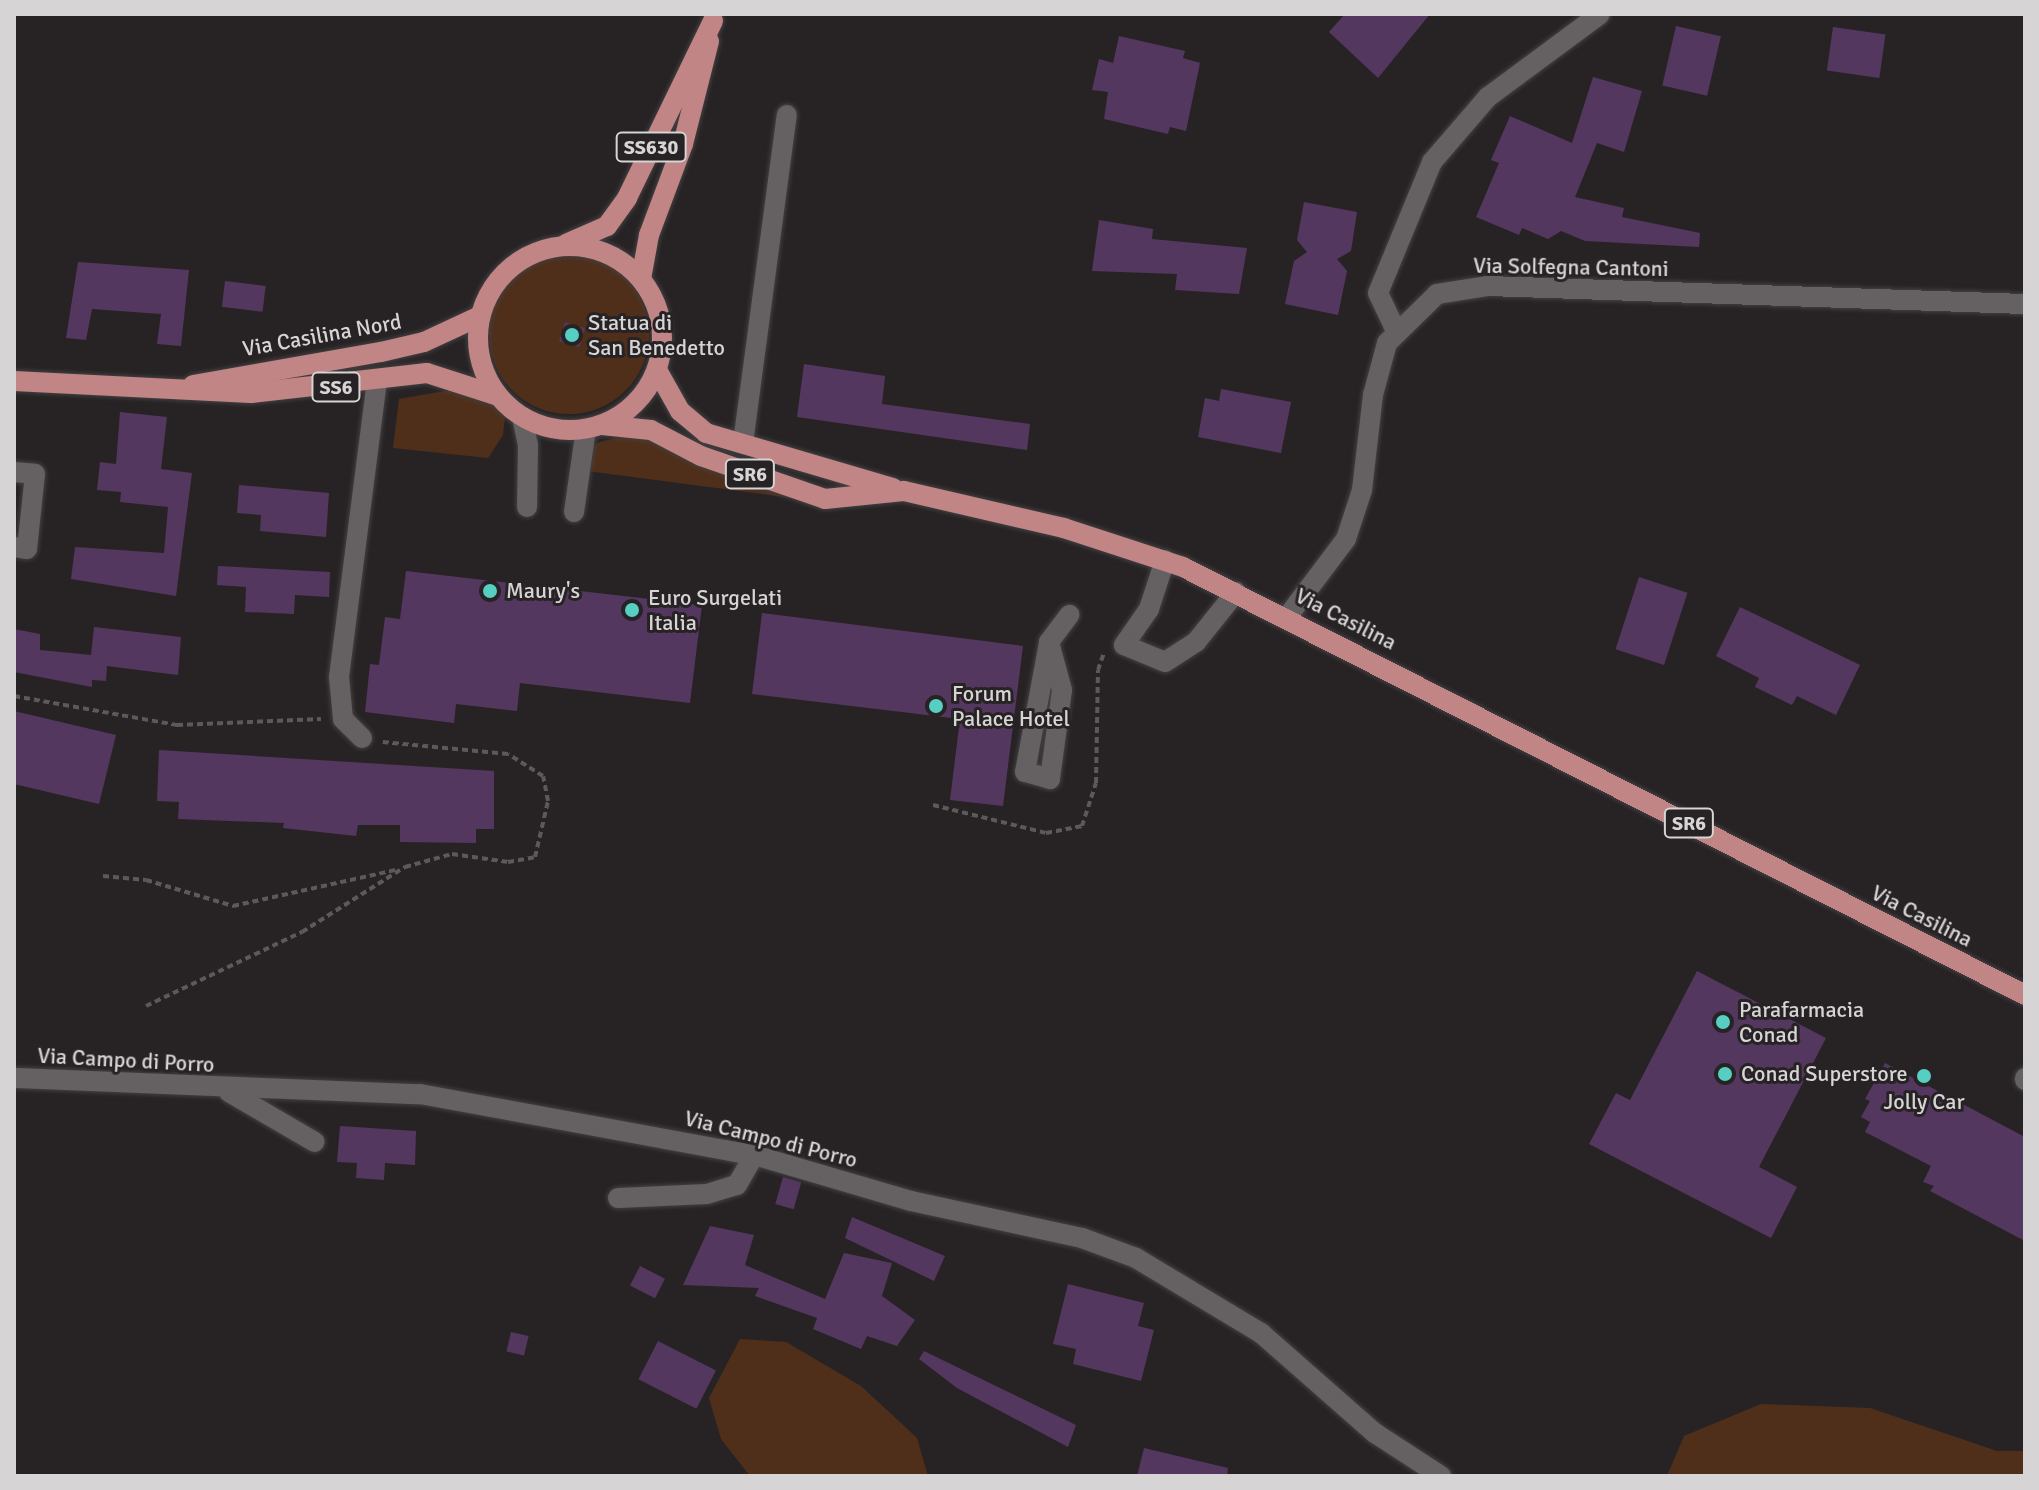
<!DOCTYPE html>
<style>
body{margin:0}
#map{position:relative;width:2039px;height:1490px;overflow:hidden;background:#272325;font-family:Signika,sans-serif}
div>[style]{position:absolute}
.green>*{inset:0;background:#502f1a}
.round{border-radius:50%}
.building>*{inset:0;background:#54375f;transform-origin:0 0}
.path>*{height:4px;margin-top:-2px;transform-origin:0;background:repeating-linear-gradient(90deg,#5d595b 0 6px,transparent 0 10px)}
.roads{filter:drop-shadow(0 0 2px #434042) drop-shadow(0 0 2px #434042)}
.minor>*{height:20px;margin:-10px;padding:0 10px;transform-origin:10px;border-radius:10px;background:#656062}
.major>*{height:20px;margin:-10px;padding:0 10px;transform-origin:10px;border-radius:10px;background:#c18585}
.major>.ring{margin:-10px;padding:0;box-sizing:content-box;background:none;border:20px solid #c18585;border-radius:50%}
.dots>*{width:22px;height:22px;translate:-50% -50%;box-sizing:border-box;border:4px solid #272325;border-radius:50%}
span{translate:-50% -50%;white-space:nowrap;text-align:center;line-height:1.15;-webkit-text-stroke:6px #272325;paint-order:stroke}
.shield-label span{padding:2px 6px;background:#272325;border:2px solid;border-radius:6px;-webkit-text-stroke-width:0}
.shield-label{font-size:20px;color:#d6d4d5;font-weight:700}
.street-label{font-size:22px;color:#d6d4d5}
.poi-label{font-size:22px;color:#d6d4d5}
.left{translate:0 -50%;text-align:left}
.frame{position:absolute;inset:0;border:16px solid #d6d4d5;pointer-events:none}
</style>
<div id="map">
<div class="green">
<div class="round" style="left:489px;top:254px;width:160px;height:160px"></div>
<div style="clip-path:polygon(456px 389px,485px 398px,505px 416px,503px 435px,488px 458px,393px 448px,399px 399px)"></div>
<div style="clip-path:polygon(633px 433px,808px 500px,587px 471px,589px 453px,597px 443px)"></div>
<div style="clip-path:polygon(740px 1339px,786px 1342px,861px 1386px,917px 1438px,928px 1476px,750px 1476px,721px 1439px,709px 1398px)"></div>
<div style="clip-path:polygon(1761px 1404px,1870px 1408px,1997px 1451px,2025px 1451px,2025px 1476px,1667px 1476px,1684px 1436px)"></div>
</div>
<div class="building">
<div style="clip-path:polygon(1345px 14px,1430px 14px,1378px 78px,1329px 32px)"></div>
<div style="left:1676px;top:26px;width:46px;height:61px;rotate:13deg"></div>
<div style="left:1833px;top:27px;width:53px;height:44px;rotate:8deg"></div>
<div style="clip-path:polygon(1119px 36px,1185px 51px,1183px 58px,1200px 63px,1186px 131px,1170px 127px,1168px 134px,1104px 119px,1108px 92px,1092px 90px,1099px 59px,1113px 63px)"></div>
<div style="clip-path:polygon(1593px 77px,1642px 91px,1624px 152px,1597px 143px,1575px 197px,1624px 208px,1622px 217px,1700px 233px,1699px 247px,1585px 241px,1561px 231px,1548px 239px,1522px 228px,1519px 235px,1476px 217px,1499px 163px,1491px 160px,1510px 116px,1572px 143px)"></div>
<div style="clip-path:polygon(1304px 202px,1357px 212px,1351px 251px,1337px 259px,1347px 271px,1338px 315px,1285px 304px,1294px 261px,1307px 252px,1297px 240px)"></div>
<div style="clip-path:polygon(1099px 220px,1153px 229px,1152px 239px,1247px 248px,1239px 294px,1175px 290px,1177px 274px,1092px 271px)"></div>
<div style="clip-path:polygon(78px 262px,189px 270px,181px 346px,157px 344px,161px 314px,92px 309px,86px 340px,66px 338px)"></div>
<div style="left:225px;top:281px;width:41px;height:26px;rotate:7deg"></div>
<div style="left:565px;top:322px;width:21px;height:20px;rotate:17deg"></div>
<div style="clip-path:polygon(804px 364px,885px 376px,882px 404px,1030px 424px,1027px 450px,797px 417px)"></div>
<div style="clip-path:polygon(1221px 389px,1291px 402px,1281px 453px,1198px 437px,1205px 398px,1219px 401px)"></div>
<div style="clip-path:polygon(120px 412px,167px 417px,161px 469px,192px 473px,176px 596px,71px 579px,75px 547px,164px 553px,168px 507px,120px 502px,121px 492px,97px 490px,100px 462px,116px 464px)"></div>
<div style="clip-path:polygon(239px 485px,329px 493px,326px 537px,260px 531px,261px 515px,237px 513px)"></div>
<div style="clip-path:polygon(218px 566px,330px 572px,329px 597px,295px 595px,294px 614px,245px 612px,246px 587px,217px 585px)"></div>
<div style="clip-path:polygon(406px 571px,702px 605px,690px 703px,520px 683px,517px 711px,456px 704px,454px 723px,365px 712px,370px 664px,379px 665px,385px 617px,400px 619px)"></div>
<div style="left:1639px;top:577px;width:51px;height:76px;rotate:18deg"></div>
<div style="clip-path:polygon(1740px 607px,1860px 665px,1836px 715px,1797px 696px,1792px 705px,1755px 687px,1759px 678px,1716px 656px)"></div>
<div style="clip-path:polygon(762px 613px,1023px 646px,1003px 806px,950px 800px,960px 719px,752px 694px)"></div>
<div style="clip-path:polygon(94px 627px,181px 637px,178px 675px,107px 666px,106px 681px,92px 680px,92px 687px,14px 672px,14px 629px,40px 634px,40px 650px,91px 655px)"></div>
<div style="clip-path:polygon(14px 711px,116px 735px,99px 804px,14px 784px)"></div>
<div style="clip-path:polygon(159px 750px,494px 771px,494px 829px,476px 829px,476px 843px,400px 842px,400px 825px,358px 825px,356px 836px,283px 828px,284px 823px,178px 819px,179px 802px,157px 801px)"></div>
<div style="clip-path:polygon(1697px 971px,1826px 1038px,1759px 1167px,1797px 1187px,1771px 1238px,1589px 1144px,1616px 1093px,1630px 1100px)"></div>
<div style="clip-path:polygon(1885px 1063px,2025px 1137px,2025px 1241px,1930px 1191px,1934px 1186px,1923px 1182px,1931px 1166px,1865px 1132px,1870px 1122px,1861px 1117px,1870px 1101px,1865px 1099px)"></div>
<div style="clip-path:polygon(340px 1126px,416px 1131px,415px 1165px,385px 1163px,384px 1180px,356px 1178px,357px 1163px,337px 1162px)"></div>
<div style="left:783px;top:1177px;width:19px;height:28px;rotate:16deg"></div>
<div style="clip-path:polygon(852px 1217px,945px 1256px,934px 1281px,845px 1238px)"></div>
<div style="clip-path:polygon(710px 1226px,754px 1235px,745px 1265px,825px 1299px,844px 1253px,892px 1263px,882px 1296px,915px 1320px,897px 1346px,867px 1336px,861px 1349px,813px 1329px,817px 1318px,755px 1296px,759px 1288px,683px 1285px)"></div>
<div style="left:640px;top:1266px;width:28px;height:22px;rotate:27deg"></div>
<div style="clip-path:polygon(1068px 1284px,1144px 1303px,1138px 1326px,1154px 1330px,1141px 1381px,1073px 1364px,1076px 1349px,1053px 1344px)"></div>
<div style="left:511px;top:1332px;width:18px;height:20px;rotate:13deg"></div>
<div style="left:658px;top:1341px;width:65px;height:43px;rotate:27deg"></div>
<div style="clip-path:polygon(924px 1351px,1076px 1425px,1068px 1447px,957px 1388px,919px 1359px)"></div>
<div style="clip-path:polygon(1144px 1448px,1228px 1468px,1227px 1476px,1137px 1476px)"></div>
</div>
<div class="path">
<div style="left:14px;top:696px;width:166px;rotate:10.1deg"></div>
<div style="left:177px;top:725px;width:144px;rotate:-2.4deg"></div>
<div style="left:933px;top:805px;width:116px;rotate:13.9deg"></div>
<div style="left:1046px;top:833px;width:37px;rotate:-11deg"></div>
<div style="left:1082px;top:826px;width:45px;rotate:-72deg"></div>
<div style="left:1096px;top:783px;width:113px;rotate:-89deg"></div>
<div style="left:1098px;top:670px;width:18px;rotate:-71deg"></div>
<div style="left:103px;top:876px;width:43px;rotate:5.3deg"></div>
<div style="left:146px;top:880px;width:91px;rotate:16.6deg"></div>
<div style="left:233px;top:906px;width:167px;rotate:-12.5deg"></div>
<div style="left:146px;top:1006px;width:173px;rotate:-25.4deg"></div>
<div style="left:302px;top:932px;width:122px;rotate:-32.3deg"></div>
<div style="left:405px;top:867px;width:49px;rotate:-15.5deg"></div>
<div style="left:452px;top:854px;width:57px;rotate:8.1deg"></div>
<div style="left:508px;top:862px;width:27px;rotate:-10deg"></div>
<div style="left:535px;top:857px;width:57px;rotate:-76.9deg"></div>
<div style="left:548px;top:801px;width:25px;rotate:-101deg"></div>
<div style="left:543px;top:776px;width:41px;rotate:-147.8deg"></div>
<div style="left:508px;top:754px;width:126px;rotate:-174.5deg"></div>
</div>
<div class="roads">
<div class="minor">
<div style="left:1397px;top:333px;width:44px;rotate:-115.4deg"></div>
<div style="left:1378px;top:293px;width:142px;rotate:-67.6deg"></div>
<div style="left:1432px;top:162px;width:86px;rotate:-49.3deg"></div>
<div style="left:1488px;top:97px;width:139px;rotate:-36.5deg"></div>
<div style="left:522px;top:417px;width:29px;rotate:78deg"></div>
<div style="left:528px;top:445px;width:62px;rotate:90.9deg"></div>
<div style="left:743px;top:443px;width:331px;rotate:-82.4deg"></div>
<div style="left:14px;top:472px;width:21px;rotate:5deg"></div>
<div style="left:35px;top:474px;width:75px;rotate:96.1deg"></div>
<div style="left:27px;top:549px;width:13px;rotate:-171deg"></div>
<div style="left:574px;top:512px;width:84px;rotate:-81.8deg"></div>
<div style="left:1165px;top:560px;width:52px;rotate:108.1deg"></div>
<div style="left:1149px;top:609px;width:44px;rotate:124.8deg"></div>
<div style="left:1124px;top:645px;width:44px;rotate:22.5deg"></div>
<div style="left:1165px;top:662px;width:37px;rotate:-33deg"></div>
<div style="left:1196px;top:642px;width:64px;rotate:-51.3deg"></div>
<div style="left:1288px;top:616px;width:96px;rotate:-53deg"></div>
<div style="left:1346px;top:539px;width:52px;rotate:-71.9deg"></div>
<div style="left:1362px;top:490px;width:96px;rotate:-83.4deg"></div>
<div style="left:1373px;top:395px;width:54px;rotate:-74.9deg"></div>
<div style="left:1387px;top:343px;width:70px;rotate:-44.4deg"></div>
<div style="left:1437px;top:294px;width:52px;rotate:-8.9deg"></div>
<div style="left:1488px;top:286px;width:537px;rotate:1.92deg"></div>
<div style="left:1049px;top:642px;width:50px;rotate:74.8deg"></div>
<div style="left:1062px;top:690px;width:90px;rotate:97.7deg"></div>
<div style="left:1050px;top:779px;width:26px;rotate:-164deg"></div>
<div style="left:1025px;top:772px;width:132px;rotate:-79.5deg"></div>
<div style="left:1049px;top:642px;width:34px;rotate:-53deg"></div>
<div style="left:362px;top:738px;width:27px;rotate:-135deg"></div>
<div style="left:343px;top:719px;width:42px;rotate:-95.4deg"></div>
<div style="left:339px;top:677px;width:298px;rotate:-82.7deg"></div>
<div style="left:14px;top:1078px;width:406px;rotate:2.3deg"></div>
<div style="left:420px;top:1094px;width:340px;rotate:10.4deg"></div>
<div style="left:754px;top:1155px;width:164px;rotate:16.3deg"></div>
<div style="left:911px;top:1201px;width:175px;rotate:12.2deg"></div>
<div style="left:1082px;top:1238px;width:58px;rotate:20.3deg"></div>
<div style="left:1136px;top:1258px;width:146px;rotate:31deg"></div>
<div style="left:1261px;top:1333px;width:152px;rotate:41.3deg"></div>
<div style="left:1375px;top:1433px;width:79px;rotate:33.1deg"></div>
<div style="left:2025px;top:1078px;width:2px;rotate:90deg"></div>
<div style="left:229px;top:1092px;width:99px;rotate:30.2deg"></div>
<div style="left:618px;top:1198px;width:89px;rotate:-2.6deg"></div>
<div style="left:707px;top:1194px;width:31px;rotate:-17deg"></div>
<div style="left:737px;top:1185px;width:34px;rotate:-60deg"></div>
</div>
<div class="major">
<div style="left:566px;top:244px;width:45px;rotate:-23.7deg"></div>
<div style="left:607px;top:226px;width:34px;rotate:-54deg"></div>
<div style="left:627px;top:198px;width:197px;rotate:-64.1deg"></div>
<div class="ring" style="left:478px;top:246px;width:164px;height:164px"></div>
<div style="left:641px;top:279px;width:45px;rotate:-79.7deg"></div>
<div style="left:649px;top:235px;width:97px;rotate:-69.5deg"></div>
<div style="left:683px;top:144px;width:106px;rotate:-75.8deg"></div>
<div style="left:657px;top:370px;width:47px;rotate:60.7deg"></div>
<div style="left:680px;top:411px;width:34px;rotate:40deg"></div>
<div style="left:706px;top:433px;width:195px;rotate:16.4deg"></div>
<div style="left:14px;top:381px;width:237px;rotate:2.9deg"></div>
<div style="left:251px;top:393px;width:177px;rotate:-6.5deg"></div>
<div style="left:427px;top:373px;width:75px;rotate:17.9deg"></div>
<div style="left:193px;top:385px;width:191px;rotate:-10deg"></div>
<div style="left:381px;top:352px;width:44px;rotate:-13.1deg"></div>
<div style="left:424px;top:342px;width:62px;rotate:-24.9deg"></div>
<div style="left:602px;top:425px;width:49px;rotate:5.8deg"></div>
<div style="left:651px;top:430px;width:56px;rotate:27.5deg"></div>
<div style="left:701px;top:456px;width:131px;rotate:19.1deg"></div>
<div style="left:825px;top:499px;width:79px;rotate:-5.8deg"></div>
<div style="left:904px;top:491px;width:164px;rotate:13deg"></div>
<div style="left:1064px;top:528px;width:125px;rotate:18.1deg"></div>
<div style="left:1183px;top:567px;width:945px;rotate:26.94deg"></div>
</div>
</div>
<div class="dots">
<div style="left:572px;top:335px;background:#57cec2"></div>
<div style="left:490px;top:591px;background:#57cec2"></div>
<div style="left:632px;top:610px;background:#57cec2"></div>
<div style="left:936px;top:706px;background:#57cec2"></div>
<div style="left:1723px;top:1022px;background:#57cec2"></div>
<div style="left:1725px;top:1074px;background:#57cec2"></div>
<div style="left:1924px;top:1076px;background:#57cec2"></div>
</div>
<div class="shield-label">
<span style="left:651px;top:147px">SS630</span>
<span style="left:336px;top:387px">SS6</span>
<span style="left:750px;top:474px">SR6</span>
<span style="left:1689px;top:823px">SR6</span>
</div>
<div class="street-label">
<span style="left:1571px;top:267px;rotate:1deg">Via Solfegna Cantoni</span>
<span style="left:322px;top:335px;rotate:-10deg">Via Casilina Nord</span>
<span style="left:1346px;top:619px;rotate:27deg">Via Casilina</span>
<span style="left:1922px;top:916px;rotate:27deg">Via Casilina</span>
<span style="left:126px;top:1060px;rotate:3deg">Via Campo di Porro</span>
<span style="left:771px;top:1139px;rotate:14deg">Via Campo di Porro</span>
</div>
<div class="poi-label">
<span class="left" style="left:588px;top:335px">Statua di<br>San Benedetto</span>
<span class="left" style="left:506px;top:591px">Maury's</span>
<span class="left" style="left:648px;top:610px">Euro Surgelati<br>Italia</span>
<span class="left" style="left:952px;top:706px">Forum<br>Palace Hotel</span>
<span class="left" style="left:1739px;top:1022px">Parafarmacia<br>Conad</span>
<span class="left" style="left:1741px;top:1074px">Conad Superstore</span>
<span style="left:1924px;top:1102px">Jolly Car</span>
</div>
<div class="frame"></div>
</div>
